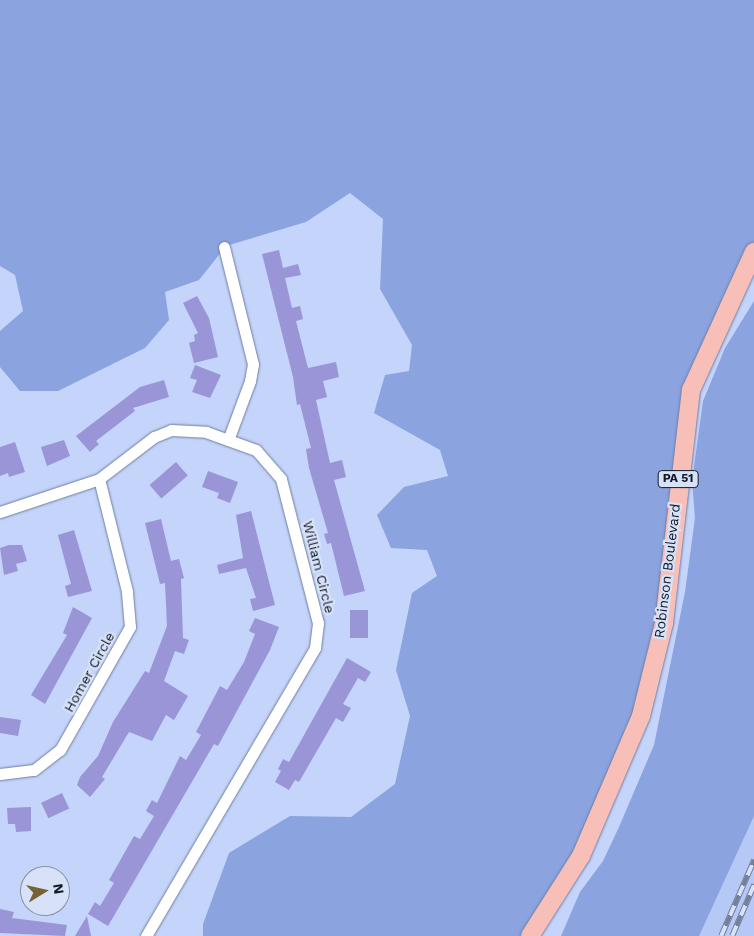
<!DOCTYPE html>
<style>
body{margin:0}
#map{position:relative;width:754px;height:936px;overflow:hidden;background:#c4d4fa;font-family:"Work Sans",sans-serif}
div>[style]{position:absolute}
.built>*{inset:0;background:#b6c8f5}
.green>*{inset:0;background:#8ba3df}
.building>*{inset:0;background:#9a95d7;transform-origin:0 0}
.roads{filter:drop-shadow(0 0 1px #707ea1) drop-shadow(0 0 1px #707ea1)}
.minor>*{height:11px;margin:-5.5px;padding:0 5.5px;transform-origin:5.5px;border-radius:5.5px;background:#fff}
.primary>*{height:18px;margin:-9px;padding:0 9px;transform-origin:9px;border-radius:9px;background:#f8bfb9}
.rail>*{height:5.5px;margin-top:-2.75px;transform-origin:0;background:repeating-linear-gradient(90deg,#d7e2f9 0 11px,#747f9a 0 22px);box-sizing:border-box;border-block:1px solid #747f9a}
span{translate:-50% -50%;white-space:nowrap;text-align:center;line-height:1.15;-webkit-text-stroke:4.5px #d7e2f9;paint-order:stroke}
.shield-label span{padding:1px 4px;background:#d7e2f9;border:1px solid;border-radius:4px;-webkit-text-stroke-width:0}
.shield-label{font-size:12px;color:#131926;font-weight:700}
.street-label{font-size:14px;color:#131926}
.north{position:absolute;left:20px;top:866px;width:50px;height:50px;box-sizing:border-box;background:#d7e2f9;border:1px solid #8992a5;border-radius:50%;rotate:81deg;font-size:14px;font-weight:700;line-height:20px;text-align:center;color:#131926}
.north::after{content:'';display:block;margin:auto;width:18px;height:22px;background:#776332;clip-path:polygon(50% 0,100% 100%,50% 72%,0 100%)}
</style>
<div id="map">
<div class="built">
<div style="clip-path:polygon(754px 689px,754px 936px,646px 936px)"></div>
</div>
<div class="green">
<div style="clip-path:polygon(0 0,754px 0,754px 248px,686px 384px,660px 623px,637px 715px,577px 854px,526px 936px,203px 936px,203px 924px,229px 853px,290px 816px,351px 817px,395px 784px,410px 716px,396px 670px,412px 593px,437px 576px,427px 550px,391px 548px,377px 515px,404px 487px,448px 476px,440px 450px,374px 413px,385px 375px,409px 371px,412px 345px,380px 289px,383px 219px,350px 193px,306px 222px,226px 246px,199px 280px,165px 292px,169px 320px,145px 348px,58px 391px,20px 391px,0 367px,0 331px,23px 311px,15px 275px,0 266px)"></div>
<div style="clip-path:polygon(754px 301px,754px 816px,699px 936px,561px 936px,580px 892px,603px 861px,619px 827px,654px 745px,685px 592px,695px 518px,692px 481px,703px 401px,725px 348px)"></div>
</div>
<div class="building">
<div style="clip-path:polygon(279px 250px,283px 268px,298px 264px,301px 275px,285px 278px,292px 308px,300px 306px,303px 319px,296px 321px,308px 368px,336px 362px,339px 377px,323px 381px,327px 397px,316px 400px,330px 463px,342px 460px,346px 477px,334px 480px,365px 591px,344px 596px,331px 543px,327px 544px,324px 534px,328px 533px,309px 468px,306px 449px,311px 448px,300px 404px,297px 405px,293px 377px,262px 254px)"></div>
<div style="clip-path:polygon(197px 296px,209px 318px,218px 357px,194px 363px,189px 343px,195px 341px,194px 335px,198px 333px,183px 303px)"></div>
<div style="clip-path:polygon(195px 365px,221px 375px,210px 398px,192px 392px,197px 380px,190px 378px)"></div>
<div style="clip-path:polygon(164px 380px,169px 397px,133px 408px,135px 411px,96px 441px,99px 444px,90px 452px,76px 436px,140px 387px)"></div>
<div style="clip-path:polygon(64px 440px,70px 456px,47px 466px,41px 447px)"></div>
<div style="clip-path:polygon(15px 442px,25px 472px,9px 477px,8px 473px,0 476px,0 447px)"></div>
<div style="left:176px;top:462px;width:18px;height:35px;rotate:49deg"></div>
<div style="clip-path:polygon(208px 471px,238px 482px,230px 503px,217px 498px,219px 493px,202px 487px)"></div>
<div style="clip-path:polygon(251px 511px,275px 605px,253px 611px,250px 599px,256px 598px,246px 568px,219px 574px,217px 565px,243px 558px,236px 515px)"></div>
<div style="clip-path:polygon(161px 519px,171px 561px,179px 559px,184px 578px,181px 579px,183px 638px,189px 640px,184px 654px,175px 651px,164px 681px,188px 696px,174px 720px,166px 715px,152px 741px,129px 732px,102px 777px,105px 779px,90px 797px,77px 785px,80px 777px,98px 756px,113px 722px,145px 671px,149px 673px,167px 626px,165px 583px,160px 584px,145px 523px)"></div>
<div style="clip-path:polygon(74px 530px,92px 591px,68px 597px,65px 586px,71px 584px,58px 535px)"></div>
<div style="clip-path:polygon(9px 545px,22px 545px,27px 561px,16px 564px,18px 571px,4px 575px,0 548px)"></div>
<div style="clip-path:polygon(73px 607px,92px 618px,45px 704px,31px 695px,67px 635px,63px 633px)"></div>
<div style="left:368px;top:610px;width:28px;height:18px;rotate:90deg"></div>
<div style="clip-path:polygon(255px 618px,279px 627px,270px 650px,218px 746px,214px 744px,108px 926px,88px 914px,95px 902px,100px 906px,114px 883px,109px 880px,134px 836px,140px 839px,154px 816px,146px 811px,152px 800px,157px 803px,180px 756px,186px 760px,201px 735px,196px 732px,220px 686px,227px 690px,244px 662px,255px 634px,249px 631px)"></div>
<div style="clip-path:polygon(347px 658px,371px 672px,365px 682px,358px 678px,343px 704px,351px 708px,343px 722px,336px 718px,299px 782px,295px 780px,289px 790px,275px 782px,281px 771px,278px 769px,283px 759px,289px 762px)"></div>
<div style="clip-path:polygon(0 717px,21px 720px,18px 736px,0 733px)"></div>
<div style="left:62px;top:793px;width:17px;height:23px;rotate:65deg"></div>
<div style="clip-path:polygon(31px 807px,31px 831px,16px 832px,15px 824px,8px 824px,7px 808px)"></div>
<div style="clip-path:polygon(0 909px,14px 912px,12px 918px,67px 925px,65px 936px,0 933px)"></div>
<div style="clip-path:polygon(87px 916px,91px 936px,75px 936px)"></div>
</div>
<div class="roads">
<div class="minor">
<div style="left:224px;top:247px;width:121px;rotate:76.1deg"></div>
<div style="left:253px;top:364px;width:17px;rotate:100deg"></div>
<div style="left:250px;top:381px;width:63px;rotate:110.4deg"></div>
<div style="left:0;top:512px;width:104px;rotate:-18.4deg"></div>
<div style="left:99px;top:479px;width:69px;rotate:-37.4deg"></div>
<div style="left:154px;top:437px;width:18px;rotate:-22deg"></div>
<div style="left:171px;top:430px;width:35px;rotate:3deg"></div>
<div style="left:206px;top:432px;width:53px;rotate:19.8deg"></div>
<div style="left:256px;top:450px;width:38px;rotate:49deg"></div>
<div style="left:281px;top:479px;width:149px;rotate:75.6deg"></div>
<div style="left:318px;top:623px;width:25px;rotate:97deg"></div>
<div style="left:315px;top:648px;width:334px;rotate:120.4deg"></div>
<div style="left:0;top:774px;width:34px;rotate:-7deg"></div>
<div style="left:34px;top:770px;width:33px;rotate:-38deg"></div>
<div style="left:60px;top:750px;width:142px;rotate:-60.4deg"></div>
<div style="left:130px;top:627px;width:36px;rotate:-95deg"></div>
<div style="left:127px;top:591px;width:115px;rotate:-104deg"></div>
</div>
<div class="primary">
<div style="left:530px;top:936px;width:95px;rotate:-57.5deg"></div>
<div style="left:581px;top:856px;width:152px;rotate:-66.8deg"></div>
<div style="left:641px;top:716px;width:96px;rotate:-76.1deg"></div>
<div style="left:664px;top:623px;width:235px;rotate:-83.4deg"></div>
<div style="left:691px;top:390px;width:152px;rotate:-65.5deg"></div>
</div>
</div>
<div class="rail">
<div style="left:721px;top:936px;width:83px;rotate:-66.5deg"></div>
<div style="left:732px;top:936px;width:56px;rotate:-66.7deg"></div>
</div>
<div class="shield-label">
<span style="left:678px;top:479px">PA 51</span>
</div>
<div class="street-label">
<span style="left:319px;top:567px;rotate:76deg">William Circle</span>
<span style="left:667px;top:571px;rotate:-83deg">Robinson Boulevard</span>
<span style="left:89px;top:672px;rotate:-61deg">Homer Circle</span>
</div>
<div class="north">N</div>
</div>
